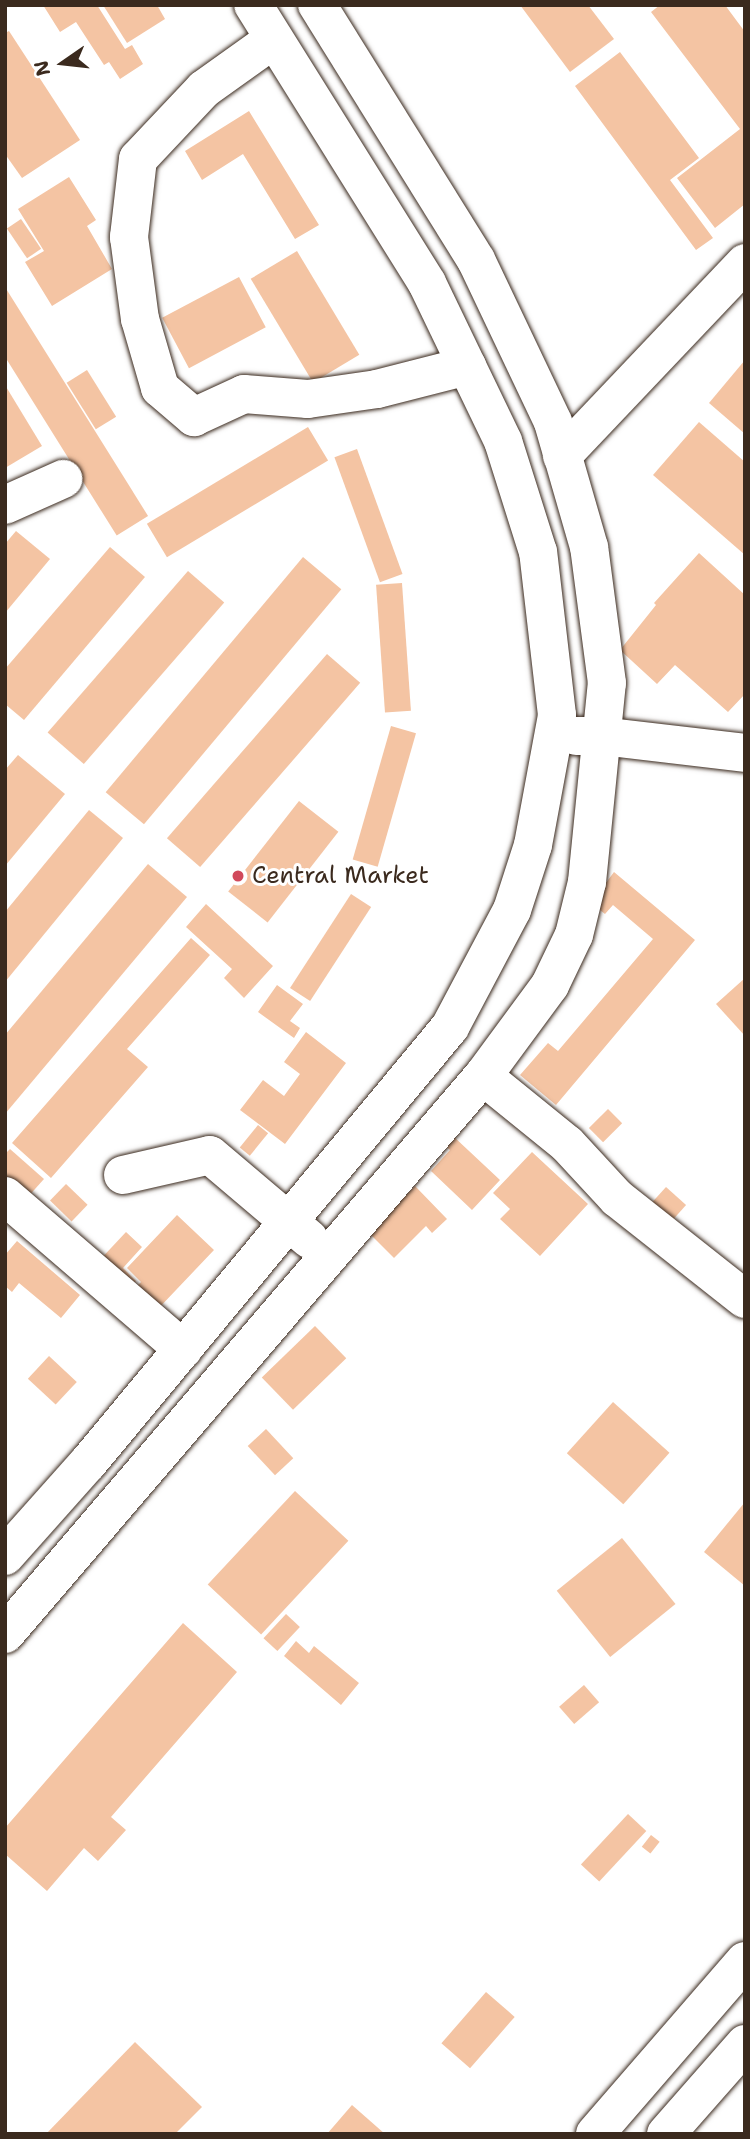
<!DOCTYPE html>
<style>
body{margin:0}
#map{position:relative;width:750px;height:2139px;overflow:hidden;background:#fff;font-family:"Shantell Sans",sans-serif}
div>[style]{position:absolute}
.building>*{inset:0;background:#f4c4a3;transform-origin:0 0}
.roads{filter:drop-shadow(0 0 2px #3b2a1e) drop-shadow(0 0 2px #3b2a1e)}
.minor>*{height:38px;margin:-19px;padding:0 19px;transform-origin:19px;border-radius:19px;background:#fff}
.major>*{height:38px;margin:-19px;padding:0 19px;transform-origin:19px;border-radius:19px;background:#fff}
.dots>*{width:19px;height:19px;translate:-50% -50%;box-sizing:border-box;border:4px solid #fff;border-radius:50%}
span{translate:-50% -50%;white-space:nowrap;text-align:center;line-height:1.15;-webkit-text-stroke:6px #fff;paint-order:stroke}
.poi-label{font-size:24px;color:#3b2a1e}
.left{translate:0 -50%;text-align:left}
.frame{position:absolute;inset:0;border:7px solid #3b2a1e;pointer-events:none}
.north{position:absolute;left:28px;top:28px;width:70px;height:70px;-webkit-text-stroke:5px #fff;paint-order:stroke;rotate:256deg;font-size:19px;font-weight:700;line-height:28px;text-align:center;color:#3b2a1e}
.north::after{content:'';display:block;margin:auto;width:24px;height:32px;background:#3b2a1e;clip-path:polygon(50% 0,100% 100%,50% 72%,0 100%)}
</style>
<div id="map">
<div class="building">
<div style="clip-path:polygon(43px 5px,97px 5px,125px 49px,132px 45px,143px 64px,120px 79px,109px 62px,104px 65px,76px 22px,60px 32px)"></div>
<div style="clip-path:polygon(103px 5px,157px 5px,165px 19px,127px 43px)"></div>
<div style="clip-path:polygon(520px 5px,588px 5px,614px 39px,570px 72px)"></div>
<div style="clip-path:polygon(660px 5px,725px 5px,745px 32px,745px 204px,715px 228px,677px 178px,740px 129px,651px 12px)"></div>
<div style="clip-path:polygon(9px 31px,80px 140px,22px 178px,5px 154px,5px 33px)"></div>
<div style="clip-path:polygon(620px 52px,699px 158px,670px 180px,713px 238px,696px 250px,575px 86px)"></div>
<div style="clip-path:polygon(249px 111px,319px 225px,295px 239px,243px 154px,202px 180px,185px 151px)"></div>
<div style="clip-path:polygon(69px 177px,96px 220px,87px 226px,112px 269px,52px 306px,25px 262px,44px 251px,18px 209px)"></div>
<div style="left:21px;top:219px;width:36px;height:17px;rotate:56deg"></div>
<div style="left:297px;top:251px;width:121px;height:54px;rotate:59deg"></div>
<div style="left:239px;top:277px;width:57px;height:87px;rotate:62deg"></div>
<div style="left:5px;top:287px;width:270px;height:37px;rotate:58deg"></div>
<div style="clip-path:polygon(745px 360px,745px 434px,709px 403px)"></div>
<div style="left:87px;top:370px;width:55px;height:24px;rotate:58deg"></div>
<div style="clip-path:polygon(5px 385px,42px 446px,5px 468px)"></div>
<div style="clip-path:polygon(699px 422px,745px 462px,745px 555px,653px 475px)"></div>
<div style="left:308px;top:427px;width:39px;height:188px;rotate:59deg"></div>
<div style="left:357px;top:449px;width:133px;height:24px;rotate:70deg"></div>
<div style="clip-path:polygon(16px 531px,50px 559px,5px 613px,5px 544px)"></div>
<div style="clip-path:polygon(110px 547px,145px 577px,24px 720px,5px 704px,5px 669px)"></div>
<div style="clip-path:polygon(699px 553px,745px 595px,745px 694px,728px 712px,675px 665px,657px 684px,620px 650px,656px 605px,654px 603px)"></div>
<div style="left:303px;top:557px;width:50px;height:307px;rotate:40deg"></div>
<div style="left:188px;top:571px;width:48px;height:214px;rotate:41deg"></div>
<div style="left:402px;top:583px;width:128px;height:26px;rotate:86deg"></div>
<div style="left:327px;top:654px;width:44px;height:244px;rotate:41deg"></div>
<div style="left:391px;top:726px;width:26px;height:139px;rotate:16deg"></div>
<div style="clip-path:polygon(18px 755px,65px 794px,5px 866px,5px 770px)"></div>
<div style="left:299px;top:801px;width:50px;height:115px;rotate:38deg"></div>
<div style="clip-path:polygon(89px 810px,123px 838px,5px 982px,5px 912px)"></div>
<div style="clip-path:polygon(148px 864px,187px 897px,5px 1114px,5px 1035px)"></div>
<div style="clip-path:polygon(614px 872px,695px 940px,556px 1105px,520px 1075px,548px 1043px,558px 1051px,653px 939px,613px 905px,605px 914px,591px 903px)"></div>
<div style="left:351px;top:894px;width:24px;height:112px;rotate:33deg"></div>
<div style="clip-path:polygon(206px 904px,273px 966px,244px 998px,224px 978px,232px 969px,186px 927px)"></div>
<div style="clip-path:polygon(191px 938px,210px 955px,127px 1049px,148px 1067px,51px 1178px,12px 1143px)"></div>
<div style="clip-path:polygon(745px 978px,745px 1036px,716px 1004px)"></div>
<div style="clip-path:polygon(277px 985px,303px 1004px,290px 1021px,300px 1028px,294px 1038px,258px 1012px)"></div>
<div style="clip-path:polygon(306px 1032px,346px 1063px,285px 1144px,240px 1110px,263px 1080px,284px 1096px,300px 1074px,284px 1062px)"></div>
<div style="left:608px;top:1109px;width:20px;height:27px;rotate:45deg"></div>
<div style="left:258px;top:1125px;width:13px;height:29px;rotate:39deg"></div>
<div style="clip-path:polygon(453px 1136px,500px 1180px,472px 1210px,431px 1171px,450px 1150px,444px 1145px)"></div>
<div style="clip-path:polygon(10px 1149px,44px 1179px,26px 1199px,5px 1181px,5px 1154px)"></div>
<div style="clip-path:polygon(532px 1152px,588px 1204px,540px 1256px,500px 1219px,510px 1209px,493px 1193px)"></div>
<div style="left:66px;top:1184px;width:30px;height:23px;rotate:44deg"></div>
<div style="clip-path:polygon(415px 1186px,447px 1219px,432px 1233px,426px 1226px,394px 1258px,369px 1233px)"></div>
<div style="left:666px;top:1187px;width:27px;height:27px;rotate:42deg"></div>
<div style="clip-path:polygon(177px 1215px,214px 1250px,157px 1310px,135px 1288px,141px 1282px,127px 1268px)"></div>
<div style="clip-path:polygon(126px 1232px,142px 1247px,123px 1268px,136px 1281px,126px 1292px,96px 1264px)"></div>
<div style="clip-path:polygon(17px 1241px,80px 1295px,61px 1318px,19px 1283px,12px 1292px,5px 1286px,5px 1255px)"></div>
<div style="left:315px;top:1326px;width:45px;height:74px;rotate:46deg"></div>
<div style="left:49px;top:1356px;width:38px;height:31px;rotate:43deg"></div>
<div style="left:613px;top:1402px;width:76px;height:69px;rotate:42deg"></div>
<div style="left:266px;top:1429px;width:40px;height:25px;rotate:47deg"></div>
<div style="left:295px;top:1491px;width:73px;height:128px;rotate:43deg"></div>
<div style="clip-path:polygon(745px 1502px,745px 1586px,704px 1552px)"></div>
<div style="left:622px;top:1538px;width:85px;height:84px;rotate:51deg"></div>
<div style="left:286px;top:1614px;width:19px;height:33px;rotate:43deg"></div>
<div style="clip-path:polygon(183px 1623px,237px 1672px,111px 1817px,126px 1830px,98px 1861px,84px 1848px,47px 1891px,5px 1854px,5px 1828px)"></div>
<div style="clip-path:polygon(296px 1641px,309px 1653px,314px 1646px,359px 1683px,341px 1705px,284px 1656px)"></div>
<div style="left:584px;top:1685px;width:23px;height:33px;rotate:49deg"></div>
<div style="left:628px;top:1814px;width:25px;height:69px;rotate:43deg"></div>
<div style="left:651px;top:1835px;width:11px;height:15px;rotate:38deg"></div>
<div style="left:486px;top:1992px;width:38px;height:68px;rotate:41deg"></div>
<div style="clip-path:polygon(135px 2042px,202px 2107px,175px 2134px,46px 2134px)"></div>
<div style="clip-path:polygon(352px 2105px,385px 2134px,327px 2134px)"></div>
</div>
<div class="roads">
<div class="minor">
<div style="left:274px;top:39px;width:86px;rotate:144.5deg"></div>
<div style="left:204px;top:89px;width:96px;rotate:133.3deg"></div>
<div style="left:138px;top:159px;width:79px;rotate:96.6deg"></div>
<div style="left:129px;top:237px;width:83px;rotate:82.4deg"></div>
<div style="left:140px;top:319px;width:72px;rotate:73.8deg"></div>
<div style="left:160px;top:388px;width:45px;rotate:40.5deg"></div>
<div style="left:194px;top:417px;width:55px;rotate:-24.7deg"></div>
<div style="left:244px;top:394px;width:64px;rotate:4.5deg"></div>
<div style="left:308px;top:399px;width:70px;rotate:-8.2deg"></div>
<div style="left:377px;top:389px;width:93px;rotate:-14.3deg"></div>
<div style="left:562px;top:456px;width:266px;rotate:-46.5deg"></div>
<div style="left:5px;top:505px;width:64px;rotate:-24.1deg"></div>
<div style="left:576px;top:736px;width:25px"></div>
<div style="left:601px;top:736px;width:145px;rotate:6.7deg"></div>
<div style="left:483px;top:1076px;width:108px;rotate:39deg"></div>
<div style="left:567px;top:1144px;width:74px;rotate:47.2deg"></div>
<div style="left:617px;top:1198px;width:163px;rotate:38.3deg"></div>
<div style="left:123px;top:1175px;width:89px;rotate:-12.9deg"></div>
<div style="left:210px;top:1155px;width:130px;rotate:40.3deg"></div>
<div style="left:5px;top:1196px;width:235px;rotate:40.7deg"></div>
<div style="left:5px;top:1556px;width:125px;rotate:-48.3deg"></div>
<div style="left:88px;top:1463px;width:567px;rotate:-50.3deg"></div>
<div style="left:450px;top:1027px;width:132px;rotate:-62.1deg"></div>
<div style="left:512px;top:910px;width:68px;rotate:-72.1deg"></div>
<div style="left:533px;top:845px;width:132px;rotate:-79.5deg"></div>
<div style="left:557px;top:715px;width:164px;rotate:-96.6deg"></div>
<div style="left:538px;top:552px;width:116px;rotate:-107.5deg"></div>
<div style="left:503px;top:441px;width:175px;rotate:-115.7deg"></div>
<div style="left:427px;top:283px;width:328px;rotate:-122deg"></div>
<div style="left:5px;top:1634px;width:735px;rotate:-49.42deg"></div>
<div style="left:483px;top:1076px;width:113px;rotate:-53.6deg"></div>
<div style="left:550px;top:985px;width:55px;rotate:-64.4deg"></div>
<div style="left:574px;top:935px;width:55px;rotate:-76.2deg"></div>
<div style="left:587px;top:882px;width:200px;rotate:-84.3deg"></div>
<div style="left:607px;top:683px;width:137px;rotate:-97.5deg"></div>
<div style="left:589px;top:547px;width:130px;rotate:-106.1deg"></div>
<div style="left:553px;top:422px;width:179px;rotate:-115.4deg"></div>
<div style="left:476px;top:260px;width:301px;rotate:-121.9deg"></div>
</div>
<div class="major">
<div style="left:595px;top:2134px;width:229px;rotate:-49.1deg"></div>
<div style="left:666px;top:2134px;width:120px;rotate:-48.7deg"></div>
</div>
</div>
<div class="dots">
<div style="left:238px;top:876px;background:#d1495b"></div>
</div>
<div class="poi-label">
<span class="left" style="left:252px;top:876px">Central Market</span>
</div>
<div class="frame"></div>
<div class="north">N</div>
</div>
